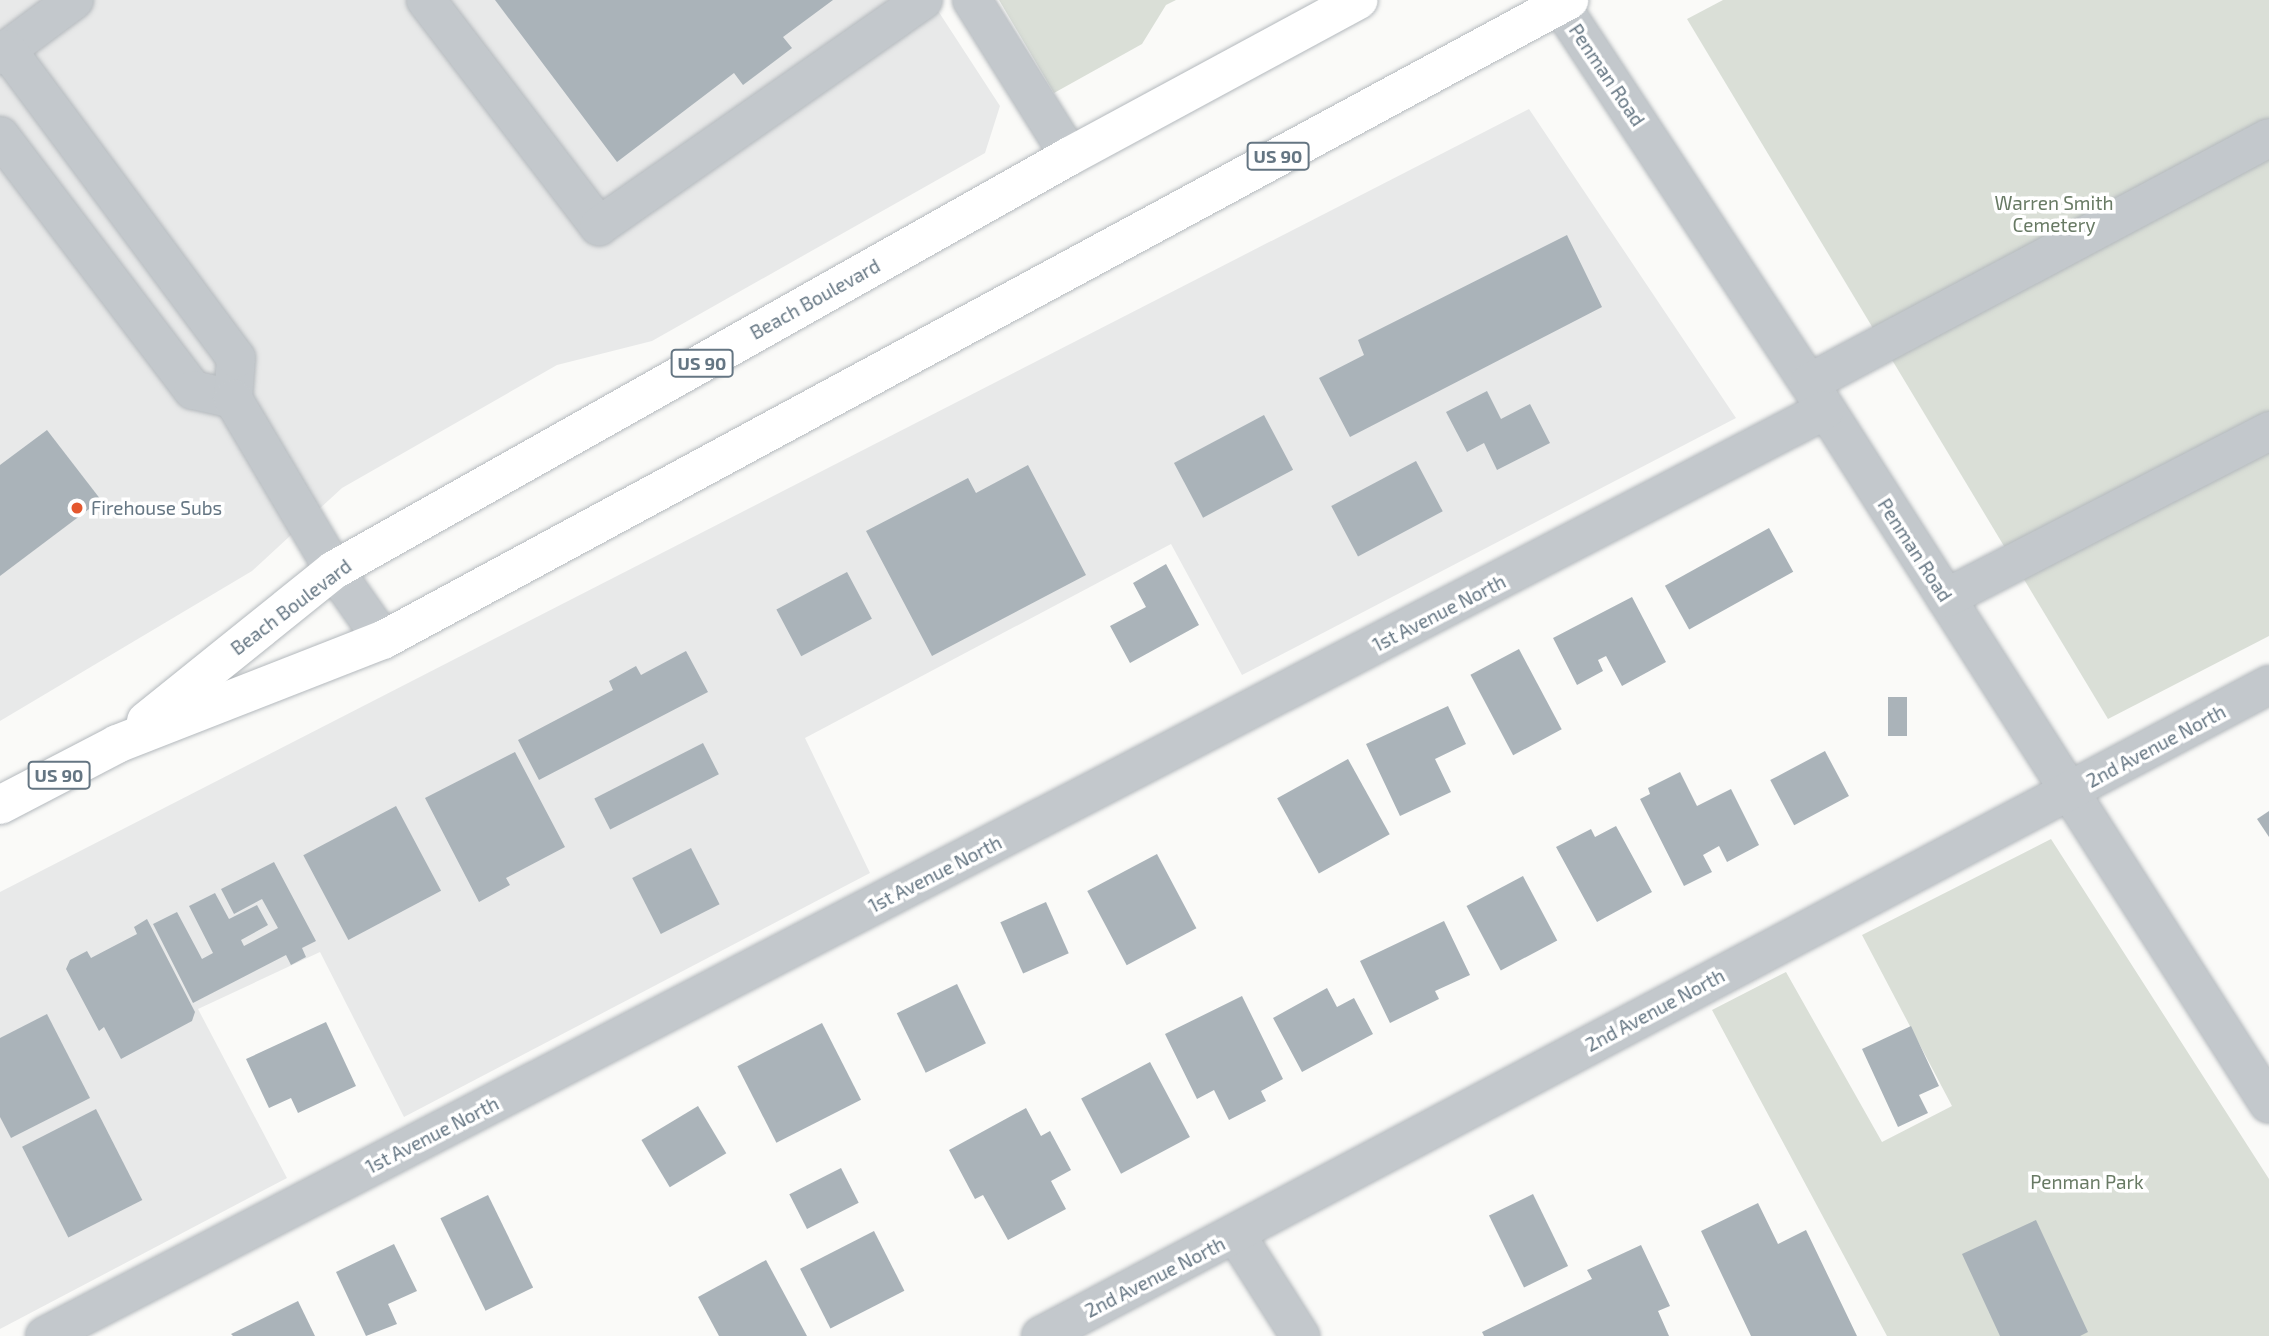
<!DOCTYPE html>
<style>
body{margin:0}
#map{position:relative;width:2269px;height:1336px;overflow:hidden;background:#fafaf8;font-family:"Exo 2",sans-serif}
div>[style]{position:absolute}
.built>*{inset:0;background:#e8e9e9}
.green>*{inset:0;background:#dadfd7}
.building>*{inset:0;background:#aab3b9;transform-origin:0 0}
.roads{filter:drop-shadow(0 0 2px #b4b9bd) drop-shadow(0 0 2px #b4b9bd)}
.minor>*{height:38px;margin:-19px;padding:0 19px;transform-origin:19px;border-radius:19px;background:#c3c8cc}
.highway>*{height:38px;margin:-19px;padding:0 19px;transform-origin:19px;border-radius:19px;background:#fff}
.dots>*{width:19px;height:19px;translate:-50% -50%;box-sizing:border-box;border:4px solid #fff;border-radius:50%}
span{translate:-50% -50%;white-space:nowrap;text-align:center;line-height:1.15;-webkit-text-stroke:7px #fff;paint-order:stroke}
.shield-label span{padding:2px 5px;background:#fff;border:2px solid;border-radius:5px;-webkit-text-stroke-width:0}
.shield-label{font-size:18px;color:#657683;font-weight:700}
.street-label{font-size:19px;color:#657683}
.park-label{font-size:19px;color:#687a64}
.poi-label{font-size:19px;color:#657683}
.left{translate:0 -50%;text-align:left}
</style>
<div id="map">
<div class="built">
<div style="clip-path:polygon(0 0,931px 0,1000px 106px,985px 153px,652px 341px,557px 365px,342px 488px,252px 571px,0 721px)"></div>
<div style="clip-path:polygon(1529px 109px,1736px 418px,1242px 675px,1171px 544px,805px 738px,870px 873px,404px 1117px,320px 952px,198px 1009px,287px 1178px,0 1329px,0 892px)"></div>
</div>
<div class="green">
<div style="clip-path:polygon(999px 0,1176px 0,1166px 5px,1142px 44px,1054px 93px)"></div>
<div style="clip-path:polygon(1723px 0,2269px 0,2269px 636px,2108px 719px,1687px 19px)"></div>
<div style="clip-path:polygon(2051px 839px,2269px 1179px,2269px 1336px,1887px 1336px,1712px 1010px,1786px 972px,1882px 1142px,1952px 1106px,1862px 935px)"></div>
</div>
<div class="building">
<div style="clip-path:polygon(495px 0,833px 0,783px 37px,792px 48px,743px 85px,734px 73px,617px 162px)"></div>
<div style="clip-path:polygon(1567px 235px,1602px 307px,1350px 437px,1319px 378px,1364px 355px,1358px 340px)"></div>
<div style="clip-path:polygon(1487px 391px,1501px 419px,1530px 404px,1550px 443px,1497px 470px,1484px 443px,1467px 452px,1446px 412px)"></div>
<div style="left:1264px;top:415px;width:62px;height:102px;rotate:62deg"></div>
<div style="clip-path:polygon(47px 430px,101px 500px,0 576px,0 465px)"></div>
<div style="left:1416px;top:461px;width:57px;height:96px;rotate:62deg"></div>
<div style="clip-path:polygon(1028px 465px,1086px 575px,932px 656px,866px 531px,968px 478px,976px 493px)"></div>
<div style="left:1769px;top:528px;width:50px;height:119px;rotate:61deg"></div>
<div style="clip-path:polygon(1166px 564px,1199px 625px,1130px 663px,1110px 626px,1146px 607px,1133px 583px)"></div>
<div style="left:847px;top:572px;width:53px;height:80px;rotate:62deg"></div>
<div style="clip-path:polygon(1632px 597px,1666px 662px,1622px 686px,1606px 656px,1598px 660px,1603px 671px,1577px 685px,1553px 638px)"></div>
<div style="left:1519px;top:649px;width:91px;height:55px;rotate:62deg"></div>
<div style="clip-path:polygon(686px 651px,708px 692px,539px 780px,518px 740px,613px 690px,609px 681px,636px 666px,641px 675px)"></div>
<div style="left:1888px;top:697px;width:19px;height:39px"></div>
<div style="clip-path:polygon(1448px 706px,1466px 744px,1435px 759px,1451px 792px,1400px 816px,1366px 744px)"></div>
<div style="left:703px;top:743px;width:35px;height:122px;rotate:63deg"></div>
<div style="left:1825px;top:751px;width:51px;height:62px;rotate:62deg"></div>
<div style="clip-path:polygon(515px 752px,565px 847px,506px 878px,510px 885px,479px 902px,425px 798px)"></div>
<div style="left:1348px;top:759px;width:86px;height:81px;rotate:61deg"></div>
<div style="clip-path:polygon(1680px 772px,1697px 806px,1731px 789px,1759px 845px,1727px 862px,1719px 846px,1703px 855px,1712px 872px,1684px 886px,1640px 799px,1650px 794px,1648px 788px)"></div>
<div style="left:396px;top:806px;width:96px;height:105px;rotate:62deg"></div>
<div style="clip-path:polygon(2269px 811px,2269px 837px,2257px 819px)"></div>
<div style="clip-path:polygon(1616px 826px,1652px 892px,1597px 922px,1556px 847px,1591px 829px,1595px 837px)"></div>
<div style="left:691px;top:848px;width:63px;height:66px;rotate:63deg"></div>
<div style="left:1157px;top:854px;width:84px;height:79px;rotate:62deg"></div>
<div style="clip-path:polygon(274px 862px,316px 941px,302px 948px,306px 957px,291px 965px,286px 955px,193px 1003px,153px 924px,177px 912px,202px 959px,213px 953px,189px 906px,215px 893px,229px 919px,257px 905px,268px 925px,241px 940px,244px 946px,278px 928px,262px 899px,234px 914px,221px 889px)"></div>
<div style="left:1523px;top:876px;width:73px;height:64px;rotate:62deg"></div>
<div style="left:1046px;top:902px;width:56px;height:50px;rotate:66deg"></div>
<div style="clip-path:polygon(147px 919px,195px 1012px,192px 1021px,121px 1059px,104px 1027px,99px 1031px,66px 969px,70px 960px,87px 951px,91px 958px,137px 934px,134px 927px)"></div>
<div style="clip-path:polygon(1444px 921px,1470px 975px,1435px 991px,1439px 999px,1390px 1023px,1360px 961px)"></div>
<div style="left:957px;top:984px;width:66px;height:67px;rotate:64deg"></div>
<div style="clip-path:polygon(1327px 988px,1337px 1007px,1354px 998px,1373px 1034px,1302px 1072px,1273px 1018px)"></div>
<div style="clip-path:polygon(1242px 996px,1283px 1079px,1261px 1091px,1266px 1101px,1229px 1120px,1214px 1090px,1197px 1099px,1165px 1034px)"></div>
<div style="clip-path:polygon(47px 1014px,90px 1098px,11px 1138px,0 1117px,0 1038px)"></div>
<div style="clip-path:polygon(326px 1022px,356px 1086px,298px 1113px,291px 1098px,269px 1108px,246px 1059px)"></div>
<div style="left:822px;top:1023px;width:86px;height:95px;rotate:63deg"></div>
<div style="clip-path:polygon(1911px 1026px,1939px 1086px,1919px 1095px,1928px 1113px,1898px 1127px,1862px 1049px)"></div>
<div style="left:1150px;top:1062px;width:85px;height:78px;rotate:62deg"></div>
<div style="left:698px;top:1106px;width:55px;height:66px;rotate:59deg"></div>
<div style="clip-path:polygon(1026px 1108px,1041px 1136px,1050px 1131px,1071px 1170px,1051px 1181px,1066px 1209px,1008px 1240px,983px 1195px,975px 1199px,949px 1150px)"></div>
<div style="left:96px;top:1109px;width:102px;height:83px;rotate:63deg"></div>
<div style="left:841px;top:1168px;width:39px;height:58px;rotate:63deg"></div>
<div style="left:1533px;top:1194px;width:80px;height:49px;rotate:64deg"></div>
<div style="left:488px;top:1195px;width:103px;height:53px;rotate:64deg"></div>
<div style="clip-path:polygon(1758px 1203px,1778px 1244px,1806px 1230px,1857px 1336px,1751px 1336px,1701px 1231px)"></div>
<div style="clip-path:polygon(2036px 1220px,2088px 1332px,2080px 1336px,2000px 1336px,1962px 1254px)"></div>
<div style="left:874px;top:1231px;width:67px;height:83px;rotate:63deg"></div>
<div style="clip-path:polygon(394px 1244px,417px 1291px,388px 1304px,397px 1324px,366px 1336px,336px 1272px)"></div>
<div style="clip-path:polygon(1641px 1245px,1670px 1306px,1658px 1311px,1669px 1336px,1484px 1336px,1482px 1332px,1592px 1279px,1587px 1270px)"></div>
<div style="clip-path:polygon(766px 1260px,807px 1336px,719px 1336px,698px 1297px)"></div>
<div style="clip-path:polygon(298px 1301px,315px 1336px,233px 1336px,231px 1334px)"></div>
</div>
<div class="roads">
<div class="minor">
<div style="left:426px;top:0;width:285px;rotate:52.6deg"></div>
<div style="left:599px;top:226px;width:395px;rotate:-34.9deg"></div>
<div style="left:972px;top:0;width:184px;rotate:57.9deg"></div>
<div style="left:1557px;top:0;width:458px;rotate:56.7deg"></div>
<div style="left:1809px;top:383px;width:855px;rotate:57.46deg"></div>
<div style="left:0;top:55px;width:92px;rotate:-36.6deg"></div>
<div style="left:0;top:136px;width:319px;rotate:52.8deg"></div>
<div style="left:193px;top:390px;width:41px;rotate:12.7deg"></div>
<div style="left:233px;top:399px;width:41px;rotate:-85.8deg"></div>
<div style="left:236px;top:358px;width:384px;rotate:-126.6deg"></div>
<div style="left:1809px;top:383px;width:521px;rotate:-28.04deg"></div>
<div style="left:233px;top:399px;width:199px;rotate:59.4deg"></div>
<div style="left:334px;top:570px;width:85px;rotate:55deg"></div>
<div style="left:1946px;top:598px;width:364px;rotate:-27.3deg"></div>
<div style="left:1236px;top:1235px;width:120px;rotate:57.6deg"></div>
<div style="left:45px;top:1336px;width:2006px;rotate:-27.48deg"></div>
<div style="left:1041px;top:1336px;width:1390px;rotate:-27.93deg"></div>
</div>
<div class="highway">
<div style="left:146px;top:721px;width:241px;rotate:-38.8deg"></div>
<div style="left:334px;top:570px;width:844px;rotate:-29.36deg"></div>
<div style="left:1070px;top:156px;width:328px;rotate:-28.4deg"></div>
<div style="left:0;top:805px;width:132px;rotate:-27.5deg"></div>
<div style="left:117px;top:744px;width:286px;rotate:-21.4deg"></div>
<div style="left:383px;top:640px;width:1348px;rotate:-28.35deg"></div>
</div>
</div>
<div class="dots">
<div style="left:77px;top:508px;background:#e4572e"></div>
</div>
<div class="shield-label">
<span style="left:1278px;top:156px">US 90</span>
<span style="left:702px;top:363px">US 90</span>
<span style="left:59px;top:775px">US 90</span>
</div>
<div class="street-label">
<span style="left:1607px;top:75px;rotate:56deg">Penman Road</span>
<span style="left:815px;top:299px;rotate:-29deg">Beach Boulevard</span>
<span style="left:1915px;top:550px;rotate:57deg">Penman Road</span>
<span style="left:291px;top:607px;rotate:-37deg">Beach Boulevard</span>
<span style="left:1439px;top:613px;rotate:-27deg">1st Avenue North</span>
<span style="left:2156px;top:746px;rotate:-28deg">2nd Avenue North</span>
<span style="left:935px;top:874px;rotate:-27deg">1st Avenue North</span>
<span style="left:1655px;top:1010px;rotate:-28deg">2nd Avenue North</span>
<span style="left:432px;top:1135px;rotate:-27deg">1st Avenue North</span>
<span style="left:1155px;top:1277px;rotate:-27deg">2nd Avenue North</span>
</div>
<div class="park-label">
<span style="left:2054px;top:214px">Warren Smith<br>Cemetery</span>
<span style="left:2087px;top:1182px">Penman Park</span>
</div>
<div class="poi-label">
<span class="left" style="left:91px;top:508px">Firehouse Subs</span>
</div>
</div>
